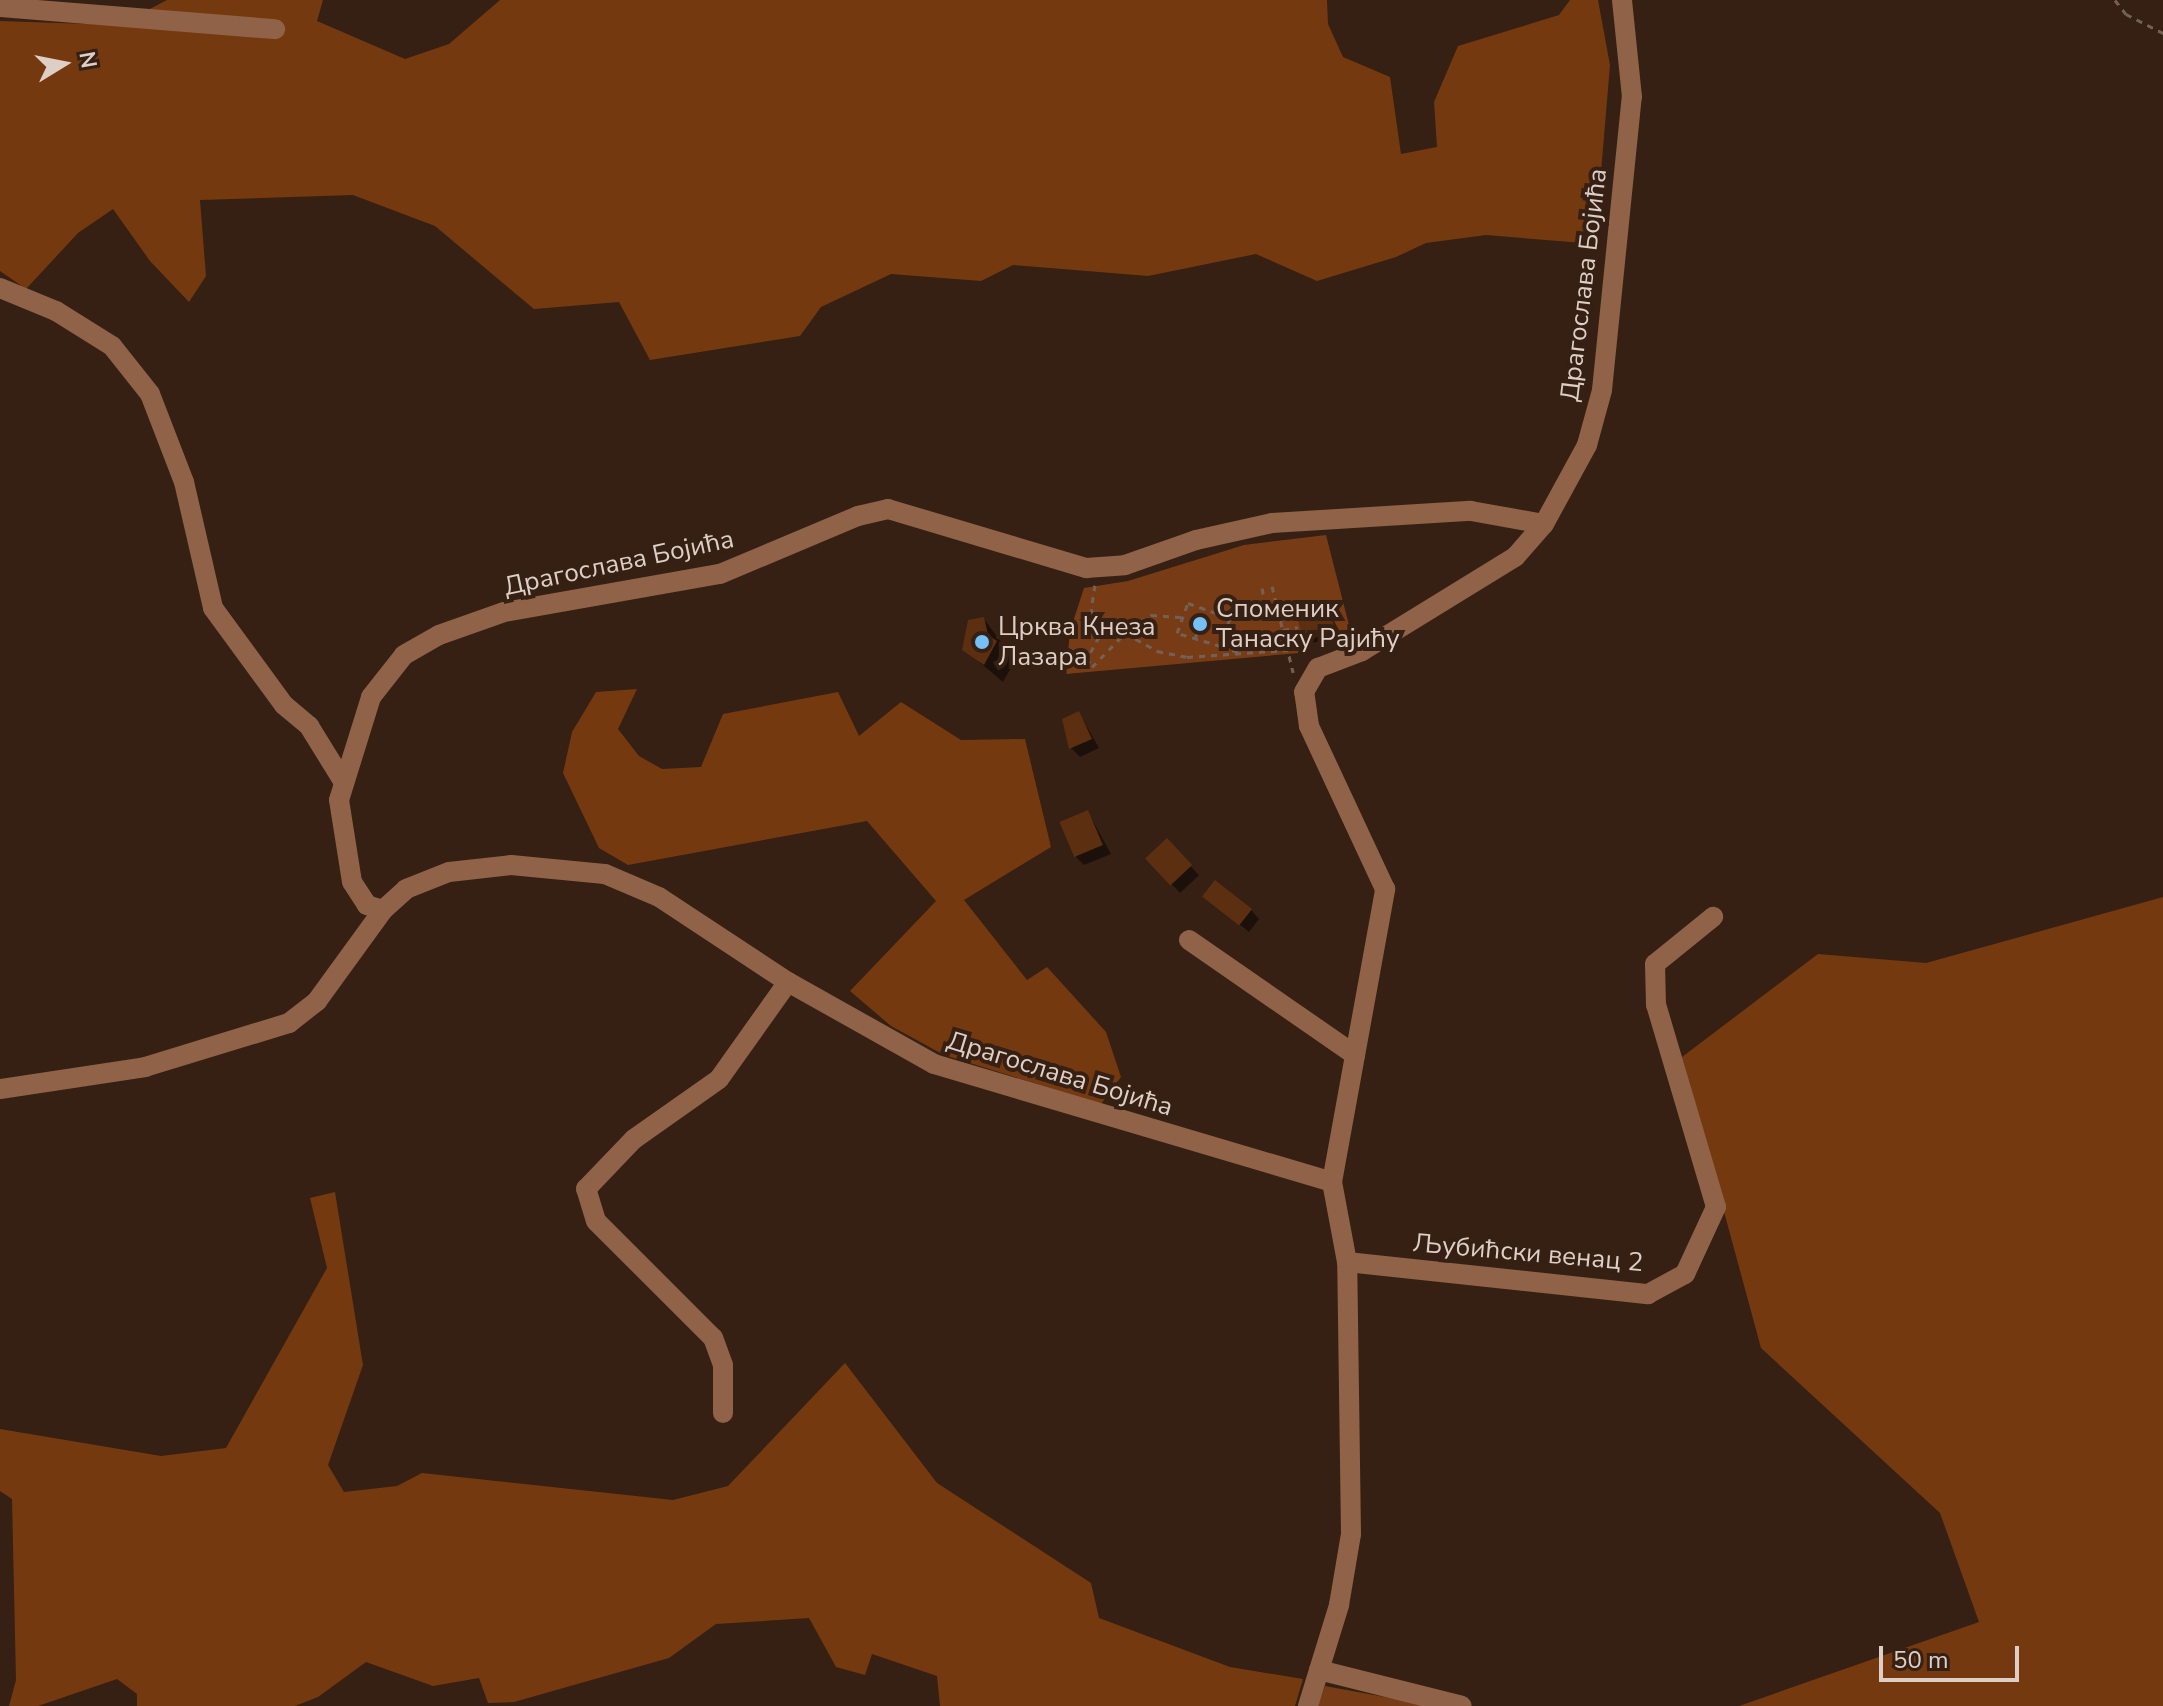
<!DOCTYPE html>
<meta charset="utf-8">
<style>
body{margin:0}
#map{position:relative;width:2163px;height:1706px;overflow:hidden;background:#352013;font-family:"Nunito Sans",sans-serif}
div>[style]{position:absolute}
.green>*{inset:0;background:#773c16}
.forest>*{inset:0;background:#753910}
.shadow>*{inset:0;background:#0007;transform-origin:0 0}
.building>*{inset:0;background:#5d2f11;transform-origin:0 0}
.path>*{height:3px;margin-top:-1.5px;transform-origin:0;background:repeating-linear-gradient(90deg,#746156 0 6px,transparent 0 12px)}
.minor>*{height:20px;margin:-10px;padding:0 10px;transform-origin:10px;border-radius:10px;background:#906248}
.dots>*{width:22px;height:22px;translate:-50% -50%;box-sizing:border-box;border:4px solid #352013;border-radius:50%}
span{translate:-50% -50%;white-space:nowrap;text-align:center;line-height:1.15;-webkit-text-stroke:8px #352013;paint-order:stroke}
.street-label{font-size:26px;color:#ddcec6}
.poi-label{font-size:26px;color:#ddcec6}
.left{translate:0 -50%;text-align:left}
.north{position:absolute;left:24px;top:24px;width:80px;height:80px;-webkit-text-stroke:6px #352013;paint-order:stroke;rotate:80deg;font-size:22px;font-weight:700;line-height:32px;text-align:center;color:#ddcec6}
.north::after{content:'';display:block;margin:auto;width:28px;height:36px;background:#ddcec6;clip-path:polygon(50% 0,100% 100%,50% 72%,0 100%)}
.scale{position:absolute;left:1879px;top:1646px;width:140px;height:36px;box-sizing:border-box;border:4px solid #ddcec6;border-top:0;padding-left:10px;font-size:24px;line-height:28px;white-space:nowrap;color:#ddcec6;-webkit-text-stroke:6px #352013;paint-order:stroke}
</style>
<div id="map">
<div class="green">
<div style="clip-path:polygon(1326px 535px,1350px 629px,1297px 642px,1299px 653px,1066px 674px,1070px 631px,1084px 588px,1128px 581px,1244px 545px)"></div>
<div style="clip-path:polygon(1325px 1686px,1434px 1706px,1318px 1706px)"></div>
</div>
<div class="forest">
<div style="clip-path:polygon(167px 0,323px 0,317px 21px,405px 59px,449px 44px,500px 0,1327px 0,1328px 24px,1343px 57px,1390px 77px,1401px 154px,1437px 147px,1434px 102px,1458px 46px,1559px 15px,1570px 0,1598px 0,1610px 65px,1595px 244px,1486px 235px,1426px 243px,1396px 257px,1317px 281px,1256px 254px,1148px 276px,1013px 265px,981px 281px,891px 274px,821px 307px,800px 336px,650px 360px,619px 302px,534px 309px,435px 226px,353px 195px,200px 200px,206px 276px,189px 302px,150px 261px,113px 209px,78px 233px,26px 289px,0 271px,0 21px,119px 25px)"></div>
<div style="clip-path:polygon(637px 689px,618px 729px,639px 756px,662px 769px,701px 767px,723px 714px,838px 692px,859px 736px,901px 702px,961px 740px,1025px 739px,1051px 847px,964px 900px,1027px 980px,1047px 967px,1106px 1032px,1121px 1077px,1101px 1104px,944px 1055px,891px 1026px,850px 991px,936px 901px,867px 821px,628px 865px,599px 848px,563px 773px,572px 732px,596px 692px)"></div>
<div style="clip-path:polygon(2163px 897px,2163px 1706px,1739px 1706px,1979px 1622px,1940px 1513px,1761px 1348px,1682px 1057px,1818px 954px,1926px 963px)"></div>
<div style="clip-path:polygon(335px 1192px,363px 1365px,328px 1465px,344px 1492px,397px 1486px,422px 1473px,673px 1500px,728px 1486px,845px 1363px,937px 1483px,1091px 1583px,1099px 1618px,1230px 1667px,1303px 1679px,1295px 1706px,940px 1706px,937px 1676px,872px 1654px,865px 1675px,836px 1667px,809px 1618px,716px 1624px,669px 1658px,514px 1702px,488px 1703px,479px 1678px,433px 1686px,366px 1662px,318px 1697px,295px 1706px,137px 1706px,137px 1694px,117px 1679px,38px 1706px,9px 1706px,16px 1680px,12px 1499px,0 1491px,0 1429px,161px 1456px,226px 1448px,327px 1268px,310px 1198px)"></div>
</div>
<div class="shadow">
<div style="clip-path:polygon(1329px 611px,1342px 636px,1312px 643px,1304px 635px)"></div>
<div style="clip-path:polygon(984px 619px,1015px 661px,1003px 682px,965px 650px)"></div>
<div style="clip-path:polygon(1079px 713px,1099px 748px,1080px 757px,1071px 748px,1065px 720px)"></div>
<div style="clip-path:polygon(1088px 812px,1111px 854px,1084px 865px,1076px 857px)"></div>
<div style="left:1167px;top:841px;width:47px;height:26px;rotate:47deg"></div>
<div style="clip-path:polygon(1214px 904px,1251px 910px,1259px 919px,1249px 932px)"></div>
</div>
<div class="building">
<div style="left:1329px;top:609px;width:19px;height:33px;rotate:74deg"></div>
<div style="clip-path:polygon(984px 617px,988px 635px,997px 641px,984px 665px,962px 650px,968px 620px)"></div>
<div style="clip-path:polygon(1079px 711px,1092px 739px,1069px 749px,1062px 719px)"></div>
<div style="left:1088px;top:810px;width:38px;height:31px;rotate:67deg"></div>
<div style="left:1167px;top:838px;width:37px;height:30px;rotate:47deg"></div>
<div style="left:1215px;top:880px;width:47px;height:21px;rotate:38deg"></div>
</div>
<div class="path">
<div style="left:2115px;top:0;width:18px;rotate:52deg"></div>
<div style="left:2126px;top:14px;width:42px;rotate:27.2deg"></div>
<div style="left:1095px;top:585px;width:25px;rotate:99deg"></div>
<div style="left:1091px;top:610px;width:21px;rotate:49deg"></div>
<div style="left:1105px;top:626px;width:37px;rotate:119deg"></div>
<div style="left:1087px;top:658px;width:10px;rotate:61deg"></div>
<div style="left:1092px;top:667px;width:54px;rotate:-45.7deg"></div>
<div style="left:1130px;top:628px;width:25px;rotate:-32deg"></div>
<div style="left:1151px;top:615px;width:32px;rotate:4deg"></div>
<div style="left:1272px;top:586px;width:89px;rotate:76.3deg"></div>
<div style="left:1262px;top:588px;width:20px;rotate:79deg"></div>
<div style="left:1230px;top:618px;width:29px;rotate:108deg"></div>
<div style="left:1221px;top:646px;width:46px;rotate:-163.5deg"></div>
<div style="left:1177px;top:633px;width:32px;rotate:-70deg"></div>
<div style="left:1188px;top:603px;width:45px;rotate:19.7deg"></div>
<div style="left:1230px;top:618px;width:49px;rotate:-15.5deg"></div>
<div style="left:1201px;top:621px;width:13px;rotate:-72deg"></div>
<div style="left:1283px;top:630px;width:15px;rotate:-11deg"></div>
<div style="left:1125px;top:633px;width:37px;rotate:29deg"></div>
<div style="left:1157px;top:651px;width:31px;rotate:11deg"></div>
<div style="left:1187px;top:657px;width:101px;rotate:-4deg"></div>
<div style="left:1195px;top:639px;width:13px;rotate:-72deg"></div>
<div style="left:1221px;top:646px;width:20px;rotate:20deg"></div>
</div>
<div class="minor">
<div style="left:0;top:7px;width:276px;rotate:4.6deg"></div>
<div style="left:0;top:288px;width:61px;rotate:22.3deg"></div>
<div style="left:56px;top:311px;width:66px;rotate:32deg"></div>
<div style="left:112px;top:346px;width:61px;rotate:51.6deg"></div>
<div style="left:150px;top:394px;width:94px;rotate:68.9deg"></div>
<div style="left:184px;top:482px;width:129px;rotate:77deg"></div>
<div style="left:213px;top:608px;width:120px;rotate:53.8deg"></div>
<div style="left:284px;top:705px;width:33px;rotate:40deg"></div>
<div style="left:309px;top:726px;width:65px;rotate:58.3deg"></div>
<div style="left:383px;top:910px;width:17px;rotate:-163deg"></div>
<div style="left:367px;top:905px;width:27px;rotate:-123deg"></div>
<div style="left:352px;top:882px;width:83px;rotate:-99deg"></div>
<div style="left:339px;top:800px;width:108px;rotate:-72.7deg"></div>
<div style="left:371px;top:697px;width:53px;rotate:-51.8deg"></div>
<div style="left:404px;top:655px;width:40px;rotate:-29.7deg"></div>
<div style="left:439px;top:635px;width:69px;rotate:-19.5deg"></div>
<div style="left:504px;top:612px;width:219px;rotate:-10deg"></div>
<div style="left:720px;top:574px;width:150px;rotate:-22.8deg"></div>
<div style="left:858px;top:516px;width:31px;rotate:-13deg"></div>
<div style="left:888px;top:509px;width:207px;rotate:16.6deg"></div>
<div style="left:1086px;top:568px;width:39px;rotate:-4deg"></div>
<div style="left:1125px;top:565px;width:75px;rotate:-19.4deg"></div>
<div style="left:1196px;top:540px;width:78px;rotate:-12.6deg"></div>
<div style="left:1272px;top:523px;width:199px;rotate:-3.5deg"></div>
<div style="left:1471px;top:511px;width:74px;rotate:10.1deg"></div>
<div style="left:1189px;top:940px;width:202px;rotate:34.7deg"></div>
<div style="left:0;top:1089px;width:147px;rotate:-8.6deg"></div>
<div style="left:145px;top:1067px;width:151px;rotate:-17deg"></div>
<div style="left:289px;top:1023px;width:36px;rotate:-38deg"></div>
<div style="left:317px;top:1001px;width:112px;rotate:-54deg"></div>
<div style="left:383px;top:910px;width:31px;rotate:-42deg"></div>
<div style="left:406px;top:889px;width:46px;rotate:-21.6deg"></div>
<div style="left:449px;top:872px;width:62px;rotate:-6.4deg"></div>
<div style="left:511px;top:865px;width:94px;rotate:5.5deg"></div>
<div style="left:605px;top:874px;width:59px;rotate:23.1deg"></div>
<div style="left:659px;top:897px;width:154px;rotate:33.4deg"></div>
<div style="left:788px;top:982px;width:167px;rotate:29.3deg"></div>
<div style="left:934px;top:1064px;width:415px;rotate:16.5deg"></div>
<div style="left:1347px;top:1262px;width:303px;rotate:6.1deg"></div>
<div style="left:1648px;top:1294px;width:42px;rotate:-28.4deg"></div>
<div style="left:1685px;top:1274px;width:74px;rotate:-65.2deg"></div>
<div style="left:1716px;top:1207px;width:211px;rotate:-106.5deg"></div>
<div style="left:1656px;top:1005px;width:41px;rotate:-91.4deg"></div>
<div style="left:1655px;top:964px;width:75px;rotate:-39deg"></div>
<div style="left:723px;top:1413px;width:48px;rotate:-90deg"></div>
<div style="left:723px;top:1365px;width:29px;rotate:-110deg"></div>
<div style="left:713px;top:1338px;width:165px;rotate:-135deg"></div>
<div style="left:596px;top:1221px;width:34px;rotate:-107deg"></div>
<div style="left:586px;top:1189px;width:69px;rotate:-46.2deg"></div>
<div style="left:634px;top:1139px;width:104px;rotate:-35.2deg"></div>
<div style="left:719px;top:1079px;width:119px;rotate:-54.6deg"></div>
<div style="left:1319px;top:1670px;width:147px;rotate:14.1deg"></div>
<div style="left:1308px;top:1706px;width:106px;rotate:-72.9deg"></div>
<div style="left:1339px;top:1605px;width:72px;rotate:-80.4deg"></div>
<div style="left:1351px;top:1534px;width:272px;rotate:-90.8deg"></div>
<div style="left:1347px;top:1262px;width:81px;rotate:-100.6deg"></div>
<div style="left:1332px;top:1182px;width:298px;rotate:-79.7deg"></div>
<div style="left:1385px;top:889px;width:180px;rotate:-115deg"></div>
<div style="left:1309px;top:726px;width:34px;rotate:-98deg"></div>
<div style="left:1304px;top:692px;width:28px;rotate:-60deg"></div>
<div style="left:1318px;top:668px;width:47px;rotate:-21.1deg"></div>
<div style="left:1362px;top:651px;width:180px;rotate:-31.6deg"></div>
<div style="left:1515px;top:557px;width:44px;rotate:-48.7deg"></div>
<div style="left:1544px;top:524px;width:90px;rotate:-61.4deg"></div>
<div style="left:1587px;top:445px;width:57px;rotate:-74.7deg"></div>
<div style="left:1602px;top:390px;width:295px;rotate:-84.2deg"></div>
<div style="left:1632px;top:97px;width:98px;rotate:-95.9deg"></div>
</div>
<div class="dots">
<div style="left:1200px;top:624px;background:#75c0f6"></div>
<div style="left:982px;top:642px;background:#75c0f6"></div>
</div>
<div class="street-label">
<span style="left:1584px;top:285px;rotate:-83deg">Драгослава Бојића</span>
<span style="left:619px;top:563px;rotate:-12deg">Драгослава Бојића</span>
<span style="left:1060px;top:1074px;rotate:17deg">Драгослава Бојића</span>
<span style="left:1528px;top:1253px;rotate:5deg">Љубићски венац 2</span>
</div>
<div class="poi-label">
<span class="left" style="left:1216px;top:624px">Споменик<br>Танаску Рајићу</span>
<span class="left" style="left:998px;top:642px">Црква Кнеза<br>Лазара</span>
</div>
<div class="north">N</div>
<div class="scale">50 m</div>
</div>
